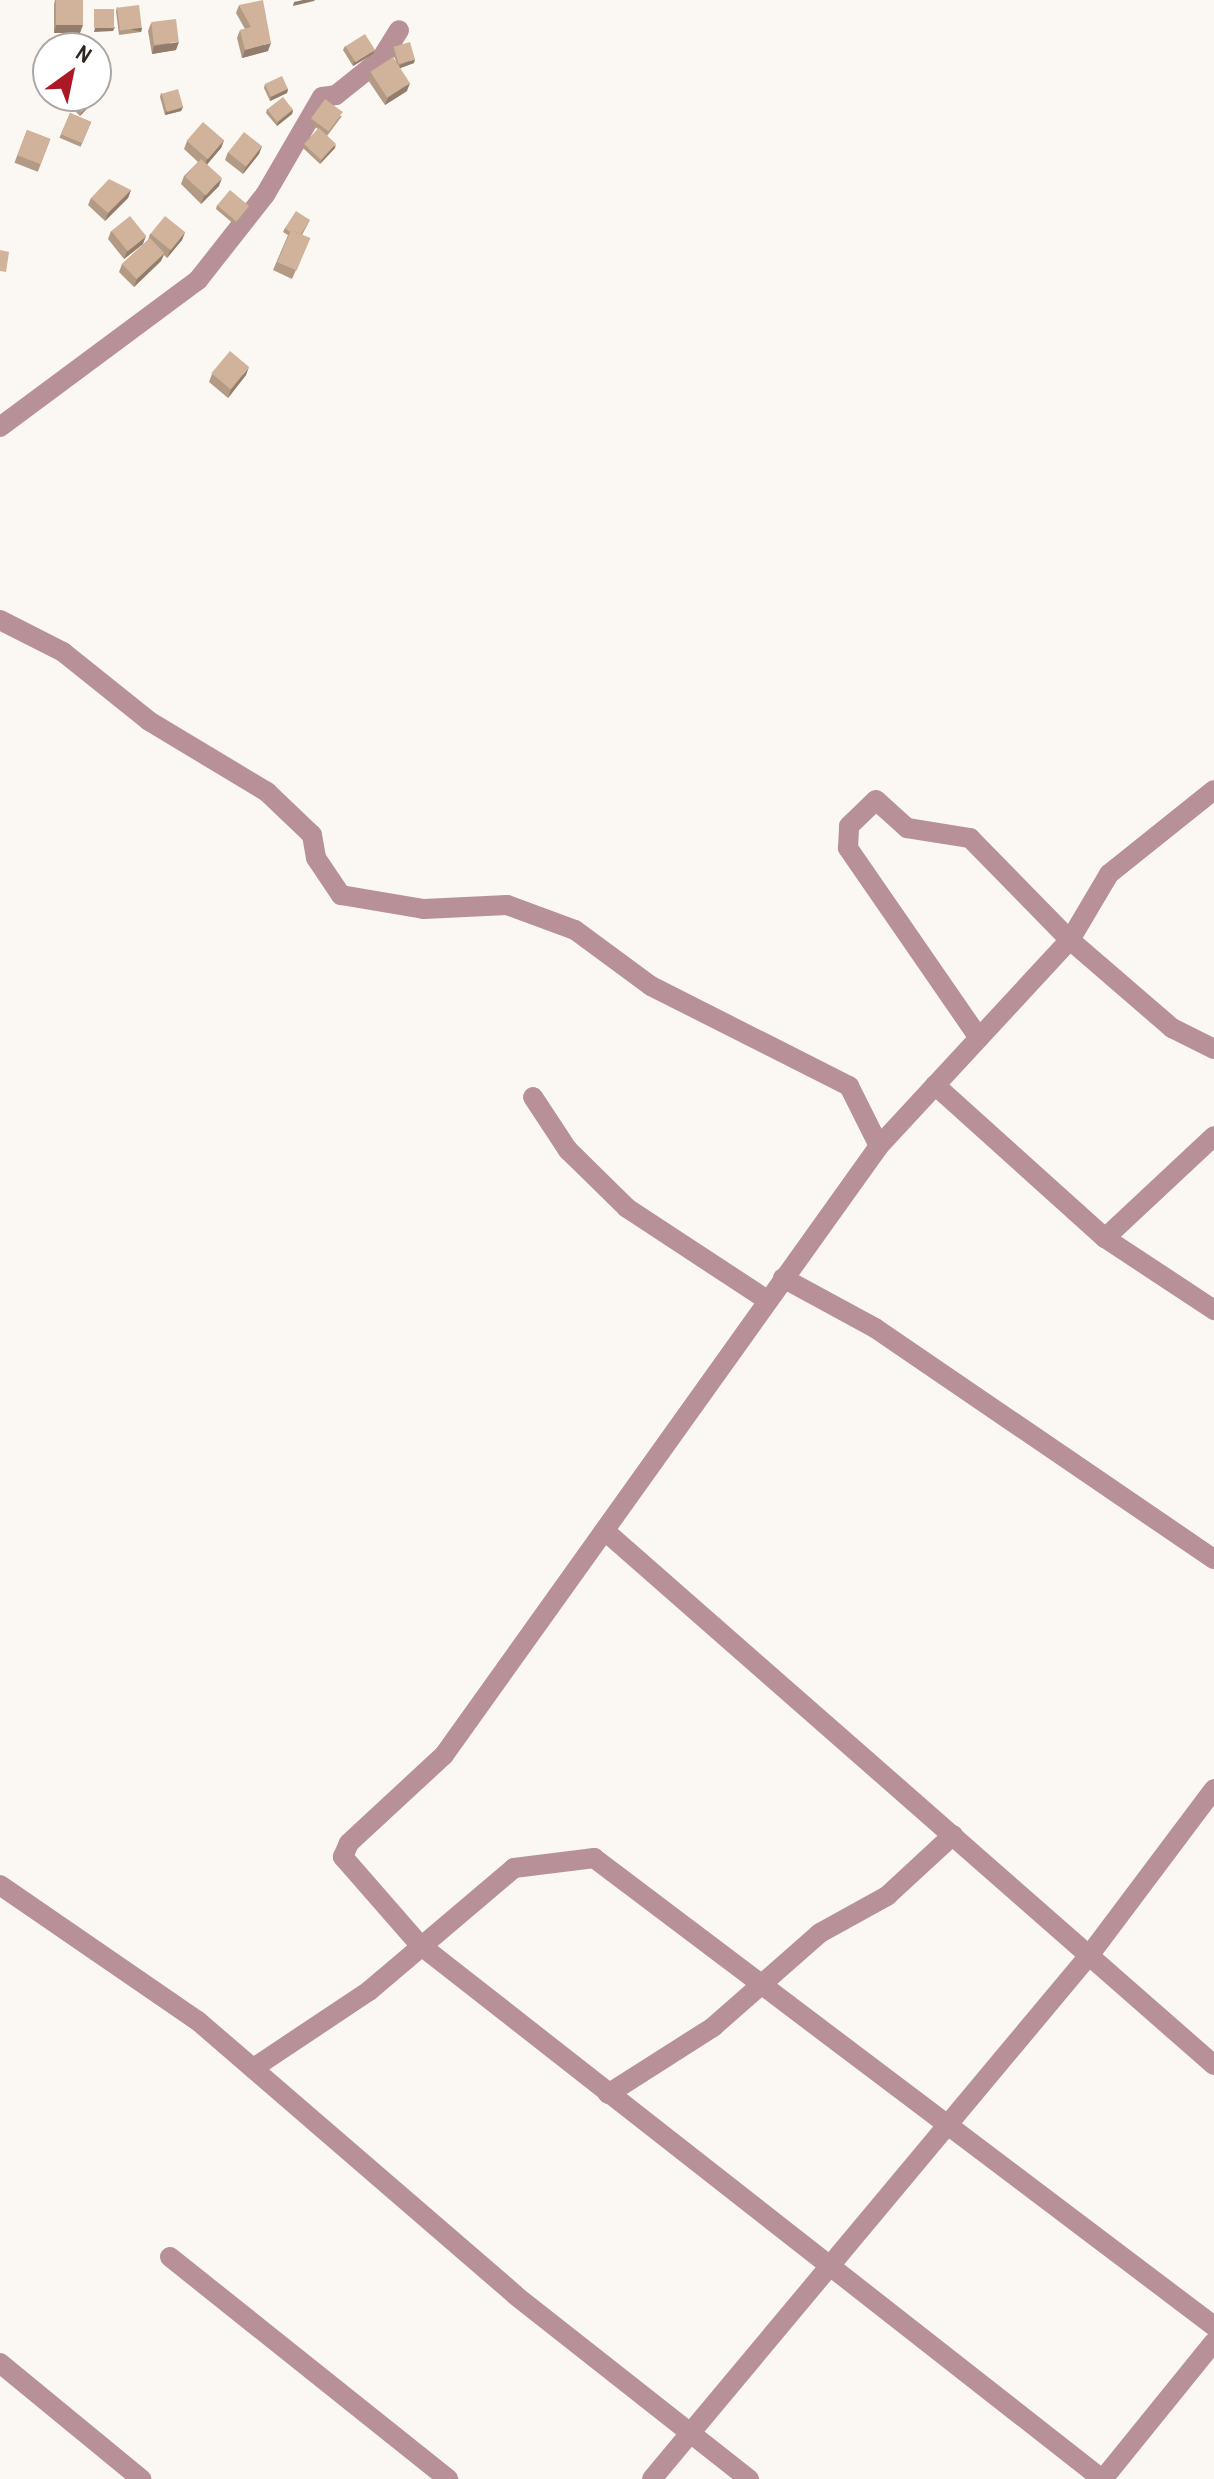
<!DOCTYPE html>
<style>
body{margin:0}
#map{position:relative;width:1214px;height:2479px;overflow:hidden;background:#fbf7f3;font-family:"Archivo Narrow",sans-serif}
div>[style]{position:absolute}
.minor>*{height:20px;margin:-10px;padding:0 10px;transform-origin:10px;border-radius:10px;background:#b89098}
.wall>*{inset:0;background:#b39a84;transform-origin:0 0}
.shaded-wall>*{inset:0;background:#927d6c;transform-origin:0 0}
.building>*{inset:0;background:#d0b39a;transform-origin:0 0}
span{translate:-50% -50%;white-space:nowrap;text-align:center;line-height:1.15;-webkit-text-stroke:6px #fff;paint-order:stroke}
.north{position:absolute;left:32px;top:32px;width:80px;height:80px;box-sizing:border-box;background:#fff;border:2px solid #aba8a5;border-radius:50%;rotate:33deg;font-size:22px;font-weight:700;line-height:32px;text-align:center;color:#2e261f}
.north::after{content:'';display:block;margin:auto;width:28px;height:36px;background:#ac1925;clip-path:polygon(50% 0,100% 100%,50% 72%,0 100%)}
</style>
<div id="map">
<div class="minor">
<div style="left:0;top:427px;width:247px;rotate:-36.6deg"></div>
<div style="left:198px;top:280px;width:108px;rotate:-51.8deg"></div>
<div style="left:265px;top:195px;width:113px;rotate:-59.8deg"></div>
<div style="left:322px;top:97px;width:14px;rotate:-8deg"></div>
<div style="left:336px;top:95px;width:58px;rotate:-38.7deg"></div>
<div style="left:381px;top:59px;width:34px;rotate:-58deg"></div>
<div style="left:0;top:620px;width:71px;rotate:26.9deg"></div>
<div style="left:63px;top:652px;width:110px;rotate:38.7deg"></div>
<div style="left:149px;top:721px;width:138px;rotate:31deg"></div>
<div style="left:267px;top:792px;width:62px;rotate:43.7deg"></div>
<div style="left:312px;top:835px;width:23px;rotate:80deg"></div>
<div style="left:316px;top:858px;width:45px;rotate:56deg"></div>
<div style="left:341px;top:895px;width:84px;rotate:9.6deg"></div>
<div style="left:424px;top:909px;width:83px;rotate:-2.8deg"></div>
<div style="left:507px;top:905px;width:72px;rotate:20.2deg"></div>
<div style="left:575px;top:930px;width:94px;rotate:36.4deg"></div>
<div style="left:651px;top:986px;width:222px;rotate:26.8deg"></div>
<div style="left:849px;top:1086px;width:67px;rotate:63.4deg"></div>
<div style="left:979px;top:1038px;width:231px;rotate:-124.6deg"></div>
<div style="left:848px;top:848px;width:22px;rotate:-87deg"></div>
<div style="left:849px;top:826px;width:37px;rotate:-44deg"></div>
<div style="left:876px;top:800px;width:42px;rotate:42.1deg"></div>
<div style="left:907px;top:828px;width:64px;rotate:9deg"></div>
<div style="left:970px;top:838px;width:143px;rotate:45.6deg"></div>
<div style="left:1070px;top:940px;width:135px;rotate:40.8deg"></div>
<div style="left:1172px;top:1028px;width:47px;rotate:26.6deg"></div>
<div style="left:935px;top:1085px;width:229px;rotate:42deg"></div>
<div style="left:1105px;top:1238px;width:131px;rotate:33.4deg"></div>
<div style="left:533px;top:1097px;width:64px;rotate:56.6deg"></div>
<div style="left:568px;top:1150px;width:83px;rotate:44.5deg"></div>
<div style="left:627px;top:1208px;width:168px;rotate:33.3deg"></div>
<div style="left:1105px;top:1238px;width:149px;rotate:-43.1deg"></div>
<div style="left:783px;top:1278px;width:105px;rotate:28.5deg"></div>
<div style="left:875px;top:1328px;width:410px;rotate:34.3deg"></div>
<div style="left:605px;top:1531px;width:810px;rotate:41.25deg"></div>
<div style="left:0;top:1885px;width:240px;rotate:34.5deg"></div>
<div style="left:198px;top:2021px;width:419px;rotate:40.8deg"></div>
<div style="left:515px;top:2295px;width:298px;rotate:38.2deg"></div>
<div style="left:255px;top:2067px;width:137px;rotate:-33.7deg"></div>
<div style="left:369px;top:1991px;width:190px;rotate:-40.3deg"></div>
<div style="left:514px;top:1868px;width:81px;rotate:-7.1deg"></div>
<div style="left:594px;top:1858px;width:777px;rotate:37.05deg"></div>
<div style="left:608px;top:2094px;width:125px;rotate:-32.5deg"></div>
<div style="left:713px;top:2027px;width:142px;rotate:-41.3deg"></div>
<div style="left:820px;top:1933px;width:77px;rotate:-28.9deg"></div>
<div style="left:887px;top:1896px;width:90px;rotate:-42.7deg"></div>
<div style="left:170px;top:2257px;width:356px;rotate:38.6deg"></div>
<div style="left:0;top:2363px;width:183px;rotate:39.4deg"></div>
<div style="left:652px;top:2479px;width:685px;rotate:-50.15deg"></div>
<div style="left:1091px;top:1953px;width:205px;rotate:-53.1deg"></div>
<div style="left:1102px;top:2479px;width:868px;rotate:-141.93deg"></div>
<div style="left:419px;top:1944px;width:116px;rotate:-131.1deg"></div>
<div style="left:343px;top:1857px;width:15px;rotate:-67deg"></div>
<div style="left:349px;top:1843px;width:129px;rotate:-42.8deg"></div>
<div style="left:444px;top:1755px;width:748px;rotate:-54.46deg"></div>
<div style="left:879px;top:1146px;width:281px;rotate:-47.2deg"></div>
<div style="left:1070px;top:940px;width:77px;rotate:-59.4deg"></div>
<div style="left:1109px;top:874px;width:134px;rotate:-38.7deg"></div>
<div style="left:1103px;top:2479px;width:176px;rotate:-51deg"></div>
</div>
<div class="wall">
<div style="clip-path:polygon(55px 0,83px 0,80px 33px,54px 33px,54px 4px)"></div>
<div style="clip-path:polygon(239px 5px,268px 51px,242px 58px,237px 38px,240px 30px,245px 29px,236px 13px)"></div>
<div style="clip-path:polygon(117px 7px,142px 28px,141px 32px,119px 35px,116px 11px)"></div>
<div style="clip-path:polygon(151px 23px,176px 50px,152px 54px,148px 31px)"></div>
<div style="clip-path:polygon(345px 46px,373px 54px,353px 66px,343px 50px)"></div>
<div style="clip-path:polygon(394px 48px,414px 63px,400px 68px,407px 91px,385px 105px,368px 80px,371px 72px,396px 61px,392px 52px)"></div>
<div style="clip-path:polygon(265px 84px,288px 89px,287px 93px,270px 101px,264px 88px)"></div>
<div style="clip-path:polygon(161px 93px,183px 107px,181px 111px,165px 115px,160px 97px)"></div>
<div style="clip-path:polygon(98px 95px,96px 99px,80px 116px,64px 100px,66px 96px)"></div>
<div style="clip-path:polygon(267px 109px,293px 110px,292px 114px,277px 126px,266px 113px)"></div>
<div style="left:70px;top:113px;width:23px;height:27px;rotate:23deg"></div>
<div style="clip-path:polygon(342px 116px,327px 136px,335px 148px,320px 164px,303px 148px,304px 144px,318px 129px,310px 123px,311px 119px)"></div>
<div style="left:27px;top:130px;width:25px;height:35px;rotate:21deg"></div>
<div style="clip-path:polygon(224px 140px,221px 148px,207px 164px,219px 186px,201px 204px,181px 184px,184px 176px,198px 162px,184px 149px,187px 141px)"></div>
<div style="clip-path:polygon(262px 146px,259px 154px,243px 174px,225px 160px,228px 152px)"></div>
<div style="clip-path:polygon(131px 190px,128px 198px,105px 221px,88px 205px,91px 198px)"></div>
<div style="clip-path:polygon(217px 205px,249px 206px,248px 210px,235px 225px,216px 209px)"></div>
<div style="clip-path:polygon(310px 220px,302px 235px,310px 238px,292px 279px,273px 270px,288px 235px,283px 232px,285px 228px)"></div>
<div style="clip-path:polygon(111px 231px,143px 244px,124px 259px,108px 239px)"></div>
<div style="clip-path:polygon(185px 232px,182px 240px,167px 258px,164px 255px,161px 261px,134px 287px,119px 272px,122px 264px,148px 240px,150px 234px)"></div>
<div style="clip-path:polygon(212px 374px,246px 375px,228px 398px,209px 382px)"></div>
</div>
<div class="shaded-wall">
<div style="clip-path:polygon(303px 0,315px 0,314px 1px,293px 6px,294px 2px)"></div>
<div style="clip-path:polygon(56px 25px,83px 25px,80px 33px,54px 33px)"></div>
<div style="clip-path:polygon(115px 27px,113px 31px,94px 32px,95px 28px)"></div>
<div style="left:142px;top:28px;width:4px;height:22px;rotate:104deg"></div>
<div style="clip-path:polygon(179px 42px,176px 50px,152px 54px,154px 46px)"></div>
<div style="clip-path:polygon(271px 43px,268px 51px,242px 58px,245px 50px)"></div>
<div style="clip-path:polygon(375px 50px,373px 54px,353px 66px,354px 62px)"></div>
<div style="clip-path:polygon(415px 59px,414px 63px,398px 69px,400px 65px)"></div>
<div style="clip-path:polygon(410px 83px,407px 91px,385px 105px,388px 97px)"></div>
<div style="clip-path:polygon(288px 89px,287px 93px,270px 101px,271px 97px)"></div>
<div style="clip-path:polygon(98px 95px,96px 99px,80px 116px,82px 112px)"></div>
<div style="clip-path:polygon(183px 107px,181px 111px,165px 115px,166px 111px)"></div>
<div style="clip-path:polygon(293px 110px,292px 114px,277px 126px,278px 122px)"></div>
<div style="clip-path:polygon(224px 140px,221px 148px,205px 167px,207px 159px)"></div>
<div style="clip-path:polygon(336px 144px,335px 148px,320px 164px,322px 160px)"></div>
<div style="clip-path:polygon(262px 146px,259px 154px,243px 174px,246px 166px)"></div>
<div style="clip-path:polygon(222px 178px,219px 186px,201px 204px,204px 196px)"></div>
<div style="clip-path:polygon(131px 190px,128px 198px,105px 221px,108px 213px)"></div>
<div style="clip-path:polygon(185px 232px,182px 240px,167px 258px,170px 250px)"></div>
<div style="clip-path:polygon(146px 236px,143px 244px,124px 259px,127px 251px)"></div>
<div style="clip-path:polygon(164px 253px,161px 261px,134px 287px,137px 279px)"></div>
<div style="clip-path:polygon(249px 367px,246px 375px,228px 398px,231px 390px)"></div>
</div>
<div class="building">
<div style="left:56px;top:0;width:27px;height:25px"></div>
<div style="clip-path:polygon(263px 0,271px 43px,245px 50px,240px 30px,251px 27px,239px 5px)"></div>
<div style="left:139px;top:5px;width:23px;height:22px;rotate:83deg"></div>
<div style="left:94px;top:9px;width:20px;height:19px"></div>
<div style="left:176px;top:19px;width:23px;height:25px;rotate:83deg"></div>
<div style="left:365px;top:34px;width:19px;height:23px;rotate:58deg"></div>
<div style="left:410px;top:42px;width:18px;height:17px;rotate:74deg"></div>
<div style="left:393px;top:57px;width:31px;height:27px;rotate:57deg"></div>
<div style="left:282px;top:76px;width:14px;height:19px;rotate:65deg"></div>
<div style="left:178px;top:89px;width:19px;height:17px;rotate:74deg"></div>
<div style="clip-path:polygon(96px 93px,98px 95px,82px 112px,66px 96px,96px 96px)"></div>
<div style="left:283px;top:97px;width:16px;height:20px;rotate:52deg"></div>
<div style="left:325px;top:99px;width:22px;height:24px;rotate:36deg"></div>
<div style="left:70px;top:113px;width:23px;height:23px;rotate:23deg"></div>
<div style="left:203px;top:122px;width:28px;height:25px;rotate:41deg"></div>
<div style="left:319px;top:128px;width:23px;height:22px;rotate:43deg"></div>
<div style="left:27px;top:130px;width:25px;height:27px;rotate:21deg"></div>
<div style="left:244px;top:132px;width:23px;height:26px;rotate:38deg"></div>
<div style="left:201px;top:159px;width:28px;height:24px;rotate:42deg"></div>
<div style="clip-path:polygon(109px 179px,131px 190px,108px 213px,91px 198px)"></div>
<div style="left:230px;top:190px;width:25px;height:20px;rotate:40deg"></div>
<div style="clip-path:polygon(296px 211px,310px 220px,301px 234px,291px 230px,290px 232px,285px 228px)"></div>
<div style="left:130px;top:216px;width:26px;height:24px;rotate:51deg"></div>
<div style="left:165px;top:216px;width:26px;height:23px;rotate:39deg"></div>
<div style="left:291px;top:230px;width:21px;height:35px;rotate:23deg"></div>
<div style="left:150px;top:238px;width:21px;height:38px;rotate:47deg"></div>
<div style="clip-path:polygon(0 250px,9px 252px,6px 272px,0 271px)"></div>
<div style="left:230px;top:351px;width:25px;height:29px;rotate:40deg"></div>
</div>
<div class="north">N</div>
</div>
